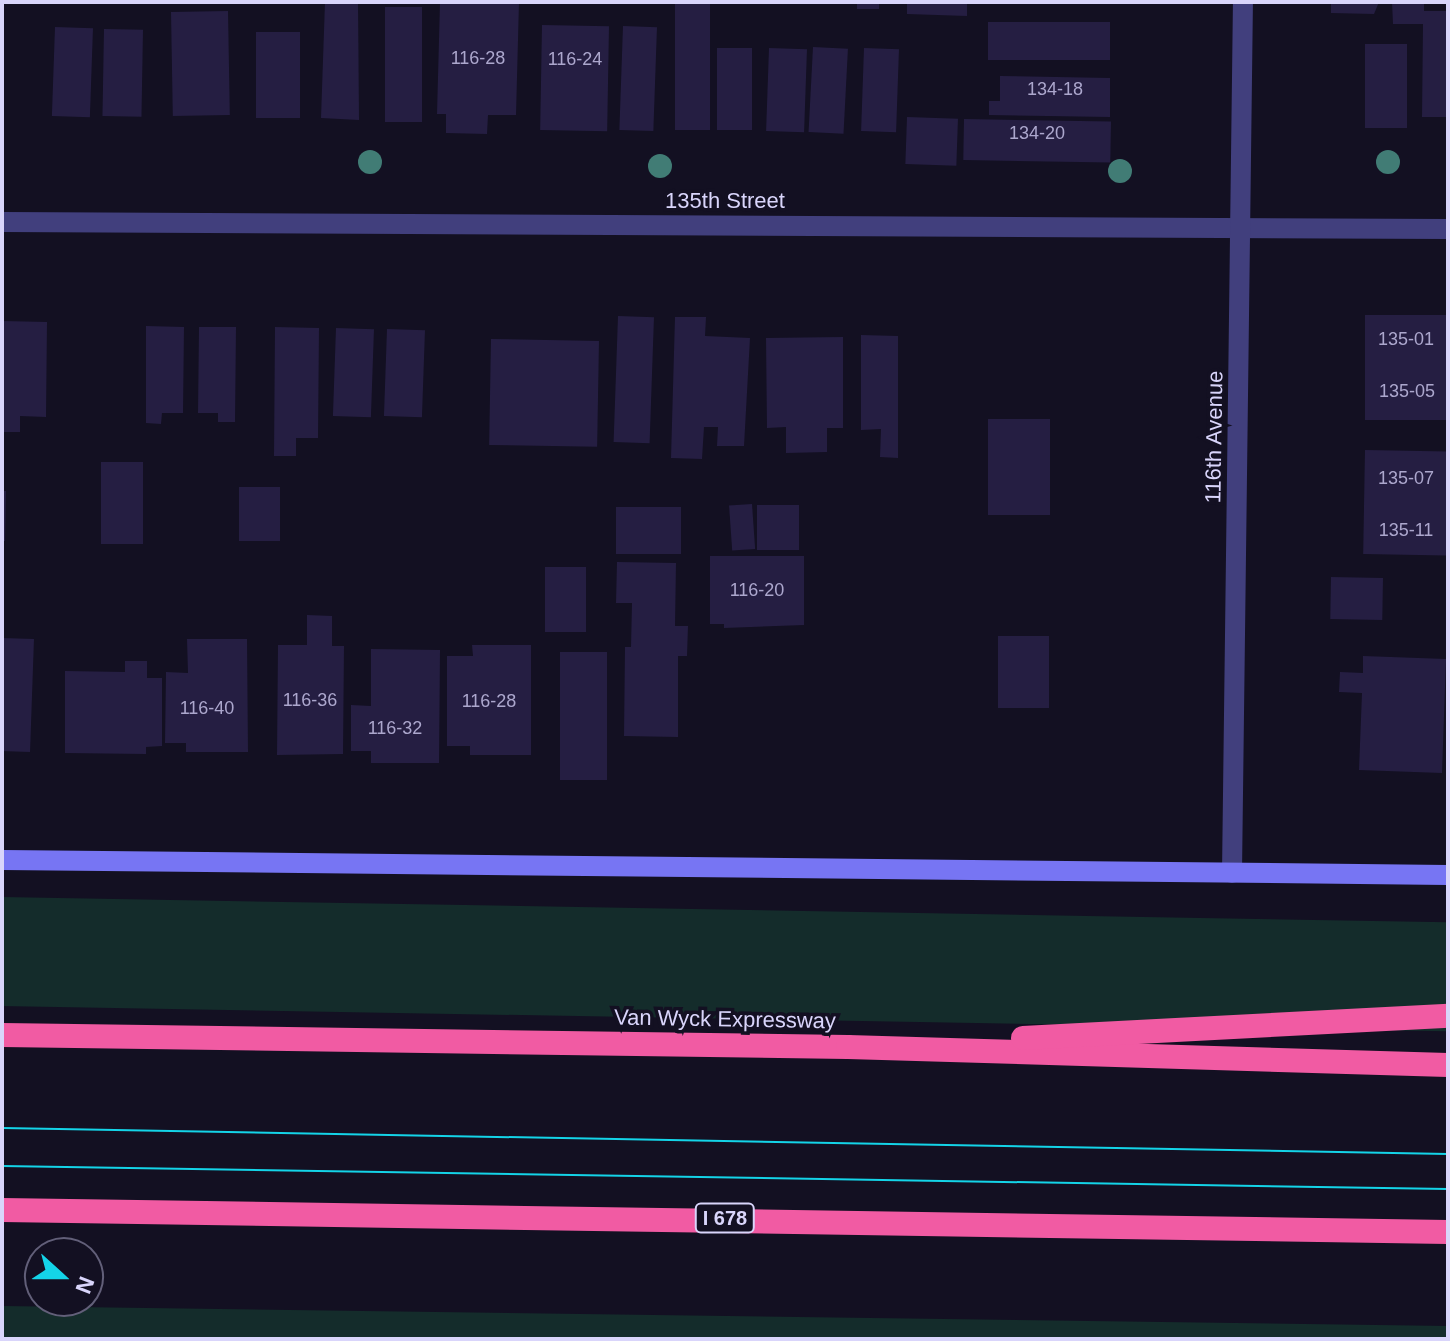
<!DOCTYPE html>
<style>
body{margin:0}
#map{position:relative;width:1450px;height:1341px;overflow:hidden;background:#131022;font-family:Arial,sans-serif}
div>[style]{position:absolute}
.green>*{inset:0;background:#142c2b;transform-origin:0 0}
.building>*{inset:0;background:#251e42;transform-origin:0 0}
.minor>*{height:20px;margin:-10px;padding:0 10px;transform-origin:10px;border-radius:10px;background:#413f7d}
.secondary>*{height:20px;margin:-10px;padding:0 10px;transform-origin:10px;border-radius:10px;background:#7775f3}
.motorway>*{height:24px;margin:-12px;padding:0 12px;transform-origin:12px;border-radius:12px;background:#f15ba3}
.tram>*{height:2px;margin:-1px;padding:0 1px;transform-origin:1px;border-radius:1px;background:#14d4e8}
.trees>*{width:24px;height:24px;margin:-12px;border-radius:50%;background:#417c75}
span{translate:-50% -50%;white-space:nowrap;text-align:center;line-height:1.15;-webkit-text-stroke:7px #131022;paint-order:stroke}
.number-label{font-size:18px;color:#aca7cd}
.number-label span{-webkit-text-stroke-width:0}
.shield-label span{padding:2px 6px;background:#131022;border:2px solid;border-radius:6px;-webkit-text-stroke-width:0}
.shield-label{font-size:20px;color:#d9d5fb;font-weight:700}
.street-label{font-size:22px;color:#d9d5fb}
.frame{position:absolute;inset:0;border:4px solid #d9d5fb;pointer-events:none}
.north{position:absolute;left:24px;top:1237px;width:80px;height:80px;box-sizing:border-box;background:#131022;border:2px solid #625f79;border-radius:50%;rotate:111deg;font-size:22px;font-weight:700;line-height:32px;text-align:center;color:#d9d5fb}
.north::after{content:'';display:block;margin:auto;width:28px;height:36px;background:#14d4e8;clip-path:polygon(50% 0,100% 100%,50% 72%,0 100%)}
</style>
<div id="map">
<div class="green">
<div style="left:2px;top:897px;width:1446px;height:109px;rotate:1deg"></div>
<div style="clip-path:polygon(2px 1306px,1448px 1326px,1448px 1339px,2px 1339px)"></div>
</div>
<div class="building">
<div style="clip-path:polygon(325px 2px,358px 2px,359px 120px,321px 118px)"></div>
<div style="clip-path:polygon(440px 2px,519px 2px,516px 115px,488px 115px,487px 134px,446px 133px,446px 114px,437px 114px)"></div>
<div style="left:675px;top:2px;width:35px;height:128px"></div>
<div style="left:857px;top:2px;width:22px;height:7px"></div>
<div style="clip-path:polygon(907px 2px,967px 2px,967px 16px,907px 14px)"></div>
<div style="clip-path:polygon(1331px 2px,1379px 2px,1374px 14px,1331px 13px)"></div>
<div style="clip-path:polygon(1392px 2px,1424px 2px,1424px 11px,1448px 11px,1448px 117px,1422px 117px,1423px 24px,1393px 24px)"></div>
<div style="left:385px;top:7px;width:37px;height:115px"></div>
<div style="left:228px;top:11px;width:104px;height:57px;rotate:89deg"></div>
<div style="left:988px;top:22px;width:122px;height:38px"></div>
<div style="left:542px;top:25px;width:67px;height:105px;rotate:1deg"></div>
<div style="left:623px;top:26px;width:34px;height:104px;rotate:2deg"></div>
<div style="left:55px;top:27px;width:38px;height:89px;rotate:2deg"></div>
<div style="left:104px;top:29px;width:39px;height:87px;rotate:1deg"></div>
<div style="left:256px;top:32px;width:44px;height:86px"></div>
<div style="left:1365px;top:44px;width:42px;height:84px"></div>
<div style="left:813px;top:47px;width:35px;height:85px;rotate:3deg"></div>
<div style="left:717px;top:48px;width:35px;height:82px"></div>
<div style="left:769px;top:48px;width:38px;height:83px;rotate:2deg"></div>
<div style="left:864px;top:48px;width:35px;height:83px;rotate:2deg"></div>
<div style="clip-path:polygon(1000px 76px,1110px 78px,1110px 117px,989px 115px,989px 101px,1000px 101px)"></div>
<div style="left:907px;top:117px;width:51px;height:47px;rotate:2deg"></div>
<div style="left:964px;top:119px;width:147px;height:41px;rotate:1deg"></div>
<div style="left:1365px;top:315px;width:83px;height:105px"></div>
<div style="left:618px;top:316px;width:36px;height:126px;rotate:2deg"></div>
<div style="clip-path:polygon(675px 317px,706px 317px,705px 336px,750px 338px,744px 446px,717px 446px,718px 427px,704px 427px,702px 459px,671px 458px)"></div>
<div style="clip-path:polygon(2px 321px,47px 322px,46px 417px,20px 416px,20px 432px,2px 432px)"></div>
<div style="clip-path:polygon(146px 326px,184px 327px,183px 413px,162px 413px,161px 424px,146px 423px)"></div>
<div style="clip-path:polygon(199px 327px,236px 327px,235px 422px,218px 422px,218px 413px,198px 413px)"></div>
<div style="clip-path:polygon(275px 327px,319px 328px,318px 438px,296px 438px,296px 456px,274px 456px)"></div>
<div style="left:336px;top:328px;width:38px;height:88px;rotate:2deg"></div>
<div style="left:387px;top:329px;width:38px;height:87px;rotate:2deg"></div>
<div style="clip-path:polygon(861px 335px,898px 336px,898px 458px,880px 457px,881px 429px,861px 430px)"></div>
<div style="clip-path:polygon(843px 337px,843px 428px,827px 428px,827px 452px,786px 453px,786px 427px,767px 428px,766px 338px)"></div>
<div style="left:491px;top:339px;width:108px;height:106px;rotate:1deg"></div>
<div style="left:988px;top:419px;width:62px;height:96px"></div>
<div style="left:1365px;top:450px;width:83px;height:104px;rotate:1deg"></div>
<div style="left:101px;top:462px;width:42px;height:82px"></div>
<div style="left:280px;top:487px;width:54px;height:41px;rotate:90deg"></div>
<div style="clip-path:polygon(2px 491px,6px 491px,5px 541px,2px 541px)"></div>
<div style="left:752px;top:504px;width:45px;height:23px;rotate:86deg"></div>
<div style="left:757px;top:505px;width:42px;height:45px"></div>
<div style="left:616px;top:507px;width:65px;height:47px"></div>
<div style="clip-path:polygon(710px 556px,804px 556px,804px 625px,724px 628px,724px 624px,710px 624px)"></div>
<div style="clip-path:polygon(617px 562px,676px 563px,675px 626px,688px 626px,687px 656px,678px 656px,678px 737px,624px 736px,625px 647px,631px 647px,632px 603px,616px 603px)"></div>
<div style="left:545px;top:567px;width:41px;height:65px"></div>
<div style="left:1331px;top:577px;width:52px;height:42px;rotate:1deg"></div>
<div style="clip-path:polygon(307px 615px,332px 616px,332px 646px,344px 646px,343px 754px,277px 755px,278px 645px,307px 645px)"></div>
<div style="left:998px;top:636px;width:51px;height:72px"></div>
<div style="left:2px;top:638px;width:32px;height:113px;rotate:2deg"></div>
<div style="clip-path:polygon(187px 639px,247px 639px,248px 752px,186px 752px,186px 743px,165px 743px,166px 672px,188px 673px)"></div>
<div style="clip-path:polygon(472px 645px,531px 645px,531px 755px,470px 755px,470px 746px,447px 746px,447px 656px,473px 656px)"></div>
<div style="clip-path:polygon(371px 649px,440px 650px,439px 763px,371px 763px,371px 751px,351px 751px,351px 705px,371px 706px)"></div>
<div style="left:560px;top:652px;width:47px;height:128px"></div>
<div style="clip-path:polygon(1363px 656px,1446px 659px,1442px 773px,1359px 770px,1362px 693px,1339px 692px,1340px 672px,1363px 673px)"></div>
<div style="clip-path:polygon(125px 661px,147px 661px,147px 678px,162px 678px,162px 746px,146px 747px,146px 754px,65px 753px,65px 671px,125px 672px)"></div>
</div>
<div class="minor">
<div style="left:2px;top:222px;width:1446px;rotate:0.28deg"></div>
<div style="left:1232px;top:873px;width:871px;rotate:-89.28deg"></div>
</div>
<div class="secondary">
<div style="left:2px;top:860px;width:1446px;rotate:0.59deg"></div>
</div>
<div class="motorway">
<div style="left:2px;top:1035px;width:846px;rotate:0.81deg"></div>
<div style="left:848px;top:1047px;width:600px;rotate:1.72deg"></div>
<div style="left:1023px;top:1038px;width:426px;rotate:-3deg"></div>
<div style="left:2px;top:1210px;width:1446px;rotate:0.87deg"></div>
</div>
<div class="tram">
<div style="left:2px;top:1128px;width:1446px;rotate:1.03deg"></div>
<div style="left:2px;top:1166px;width:1446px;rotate:0.91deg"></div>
</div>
<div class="trees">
<div style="left:370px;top:162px"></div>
<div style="left:1388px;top:162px"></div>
<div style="left:660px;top:166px"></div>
<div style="left:1120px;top:171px"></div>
</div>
<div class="number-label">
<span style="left:478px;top:58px">116-28</span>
<span style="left:575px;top:59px">116-24</span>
<span style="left:1055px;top:89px">134-18</span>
<span style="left:1037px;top:133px">134-20</span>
<span style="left:1406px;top:339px">135-01</span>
<span style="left:1407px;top:391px">135-05</span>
<span style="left:1406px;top:478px">135-07</span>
<span style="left:1406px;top:530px">135-11</span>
<span style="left:757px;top:590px">116-20</span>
<span style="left:310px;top:700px">116-36</span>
<span style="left:489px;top:701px">116-28</span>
<span style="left:207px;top:708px">116-40</span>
<span style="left:395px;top:728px">116-32</span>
</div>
<div class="shield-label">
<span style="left:725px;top:1218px">I 678</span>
</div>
<div class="street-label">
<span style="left:725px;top:201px">135th Street</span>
<span style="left:1214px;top:437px;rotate:-89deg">116th Avenue</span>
<span style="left:725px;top:1019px;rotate:1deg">Van Wyck Expressway</span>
</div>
<div class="frame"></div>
<div class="north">N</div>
</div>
